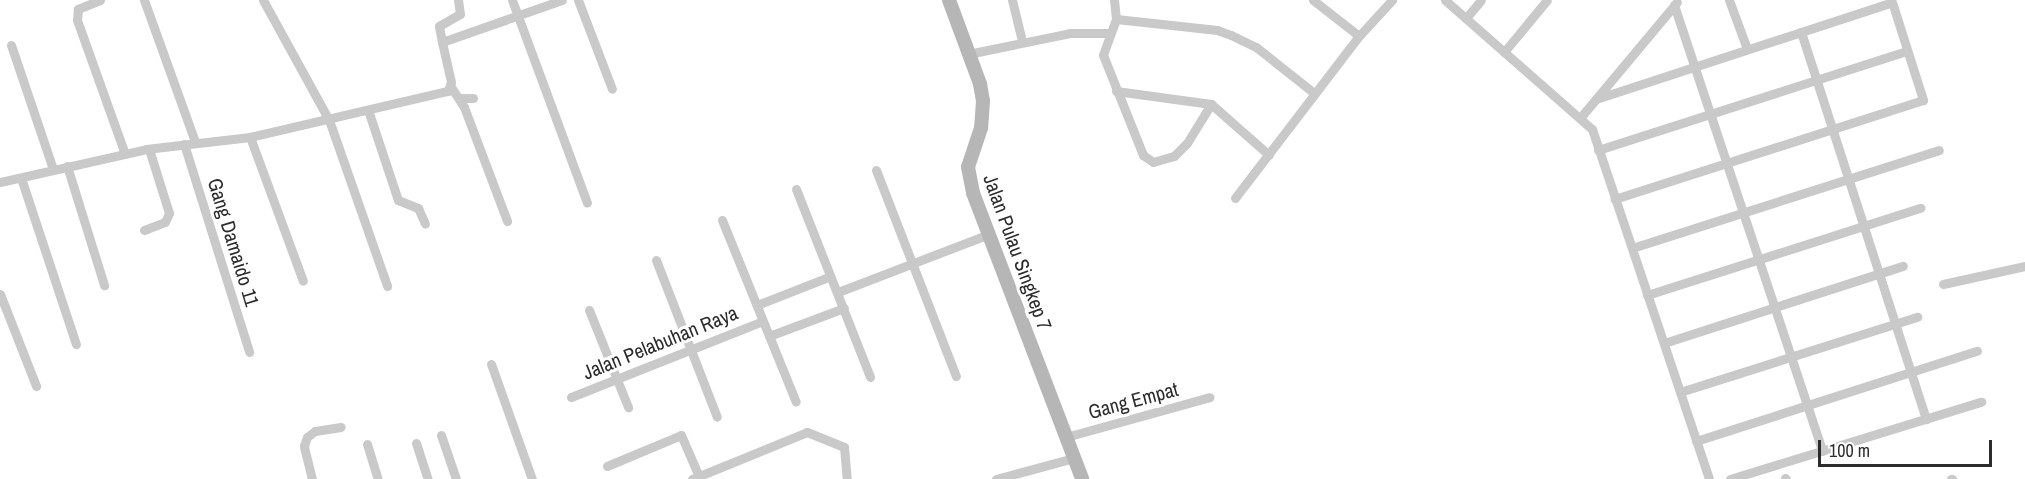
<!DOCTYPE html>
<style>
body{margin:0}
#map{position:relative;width:2025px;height:479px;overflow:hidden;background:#fff;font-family:"Archivo Narrow",sans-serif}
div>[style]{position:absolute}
.street>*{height:9px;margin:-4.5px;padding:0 4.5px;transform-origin:4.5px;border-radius:4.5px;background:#c9c9c9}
.secondary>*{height:14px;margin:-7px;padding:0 7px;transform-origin:7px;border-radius:7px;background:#b6b6b6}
span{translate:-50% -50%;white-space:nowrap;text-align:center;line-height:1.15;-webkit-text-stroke:6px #fff;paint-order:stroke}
.street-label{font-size:20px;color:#2c2c2c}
.scale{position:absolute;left:1818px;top:440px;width:174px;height:27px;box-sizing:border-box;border:3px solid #2c2c2c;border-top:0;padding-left:8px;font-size:18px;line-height:21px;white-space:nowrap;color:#2c2c2c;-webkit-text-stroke:4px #fff;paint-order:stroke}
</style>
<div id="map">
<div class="street">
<div style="left:100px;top:0;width:24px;rotate:158deg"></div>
<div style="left:78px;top:9px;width:11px;rotate:95deg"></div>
<div style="left:77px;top:20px;width:142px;rotate:70.3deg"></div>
<div style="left:144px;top:0;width:151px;rotate:70.2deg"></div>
<div style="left:263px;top:0;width:137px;rotate:61.2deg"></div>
<div style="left:329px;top:120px;width:176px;rotate:70.7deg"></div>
<div style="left:512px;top:0;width:216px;rotate:69.7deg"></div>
<div style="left:578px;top:0;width:95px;rotate:69.1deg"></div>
<div style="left:1012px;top:0;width:42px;rotate:76.3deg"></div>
<div style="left:1114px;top:0;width:19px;rotate:84deg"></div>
<div style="left:1116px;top:19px;width:38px;rotate:110deg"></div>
<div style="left:1103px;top:55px;width:108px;rotate:68.2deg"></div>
<div style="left:1143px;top:155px;width:12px;rotate:35deg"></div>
<div style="left:1153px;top:162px;width:22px;rotate:-16deg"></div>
<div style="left:1174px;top:156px;width:18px;rotate:-45deg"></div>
<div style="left:1187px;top:143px;width:46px;rotate:-58.4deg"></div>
<div style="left:1313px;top:0;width:58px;rotate:38deg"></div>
<div style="left:1445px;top:0;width:196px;rotate:41.3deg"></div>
<div style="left:1592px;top:129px;width:369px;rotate:71.5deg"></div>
<div style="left:1729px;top:0;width:52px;rotate:69.8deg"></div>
<div style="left:1674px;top:5px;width:470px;rotate:71.6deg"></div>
<div style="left:1466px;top:18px;width:23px;rotate:-50deg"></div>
<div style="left:1116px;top:19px;width:102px;rotate:6.2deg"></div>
<div style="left:1217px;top:30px;width:15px;rotate:20deg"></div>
<div style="left:1231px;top:35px;width:28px;rotate:26deg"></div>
<div style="left:1256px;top:47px;width:74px;rotate:38.4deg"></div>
<div style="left:1801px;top:32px;width:407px;rotate:72.1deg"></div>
<div style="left:442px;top:42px;width:16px;rotate:-101deg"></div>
<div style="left:439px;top:26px;width:24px;rotate:-30deg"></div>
<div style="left:460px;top:14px;width:14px;rotate:-98deg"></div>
<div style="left:11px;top:45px;width:131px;rotate:71.3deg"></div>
<div style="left:1504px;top:52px;width:67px;rotate:-50.4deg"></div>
<div style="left:968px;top:54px;width:104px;rotate:-11.6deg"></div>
<div style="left:1070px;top:33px;width:39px"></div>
<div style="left:451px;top:87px;width:24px;rotate:57deg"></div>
<div style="left:464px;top:107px;width:122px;rotate:69.3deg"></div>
<div style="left:1116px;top:91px;width:96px;rotate:7.8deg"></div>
<div style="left:1211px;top:104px;width:77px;rotate:41.3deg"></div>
<div style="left:460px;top:98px;width:13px"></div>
<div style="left:1596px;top:99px;width:311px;rotate:-18.1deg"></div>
<div style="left:1892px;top:2px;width:103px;rotate:72.4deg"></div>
<div style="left:1923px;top:100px;width:324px;rotate:162.2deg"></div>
<div style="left:368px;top:110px;width:95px;rotate:71.6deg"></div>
<div style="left:398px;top:200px;width:22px;rotate:22deg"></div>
<div style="left:418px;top:208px;width:17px;rotate:66deg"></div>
<div style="left:1580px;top:118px;width:151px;rotate:-50.1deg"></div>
<div style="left:250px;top:137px;width:153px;rotate:69.8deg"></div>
<div style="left:184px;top:144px;width:218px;rotate:72.6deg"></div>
<div style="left:1598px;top:150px;width:324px;rotate:-17.8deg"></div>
<div style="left:67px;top:166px;width:125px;rotate:72.7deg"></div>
<div style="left:876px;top:170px;width:221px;rotate:68.8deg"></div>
<div style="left:21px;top:178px;width:175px;rotate:71.7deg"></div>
<div style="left:0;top:182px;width:150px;rotate:-12.7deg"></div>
<div style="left:146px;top:149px;width:105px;rotate:-6.6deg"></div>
<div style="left:250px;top:137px;width:203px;rotate:-13.1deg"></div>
<div style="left:448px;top:91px;width:9px;rotate:-72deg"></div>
<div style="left:451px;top:82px;width:41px;rotate:-102.7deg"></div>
<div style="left:442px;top:42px;width:127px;rotate:-19.3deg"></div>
<div style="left:796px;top:189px;width:202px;rotate:68.5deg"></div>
<div style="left:1235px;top:198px;width:204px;rotate:-52.6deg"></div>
<div style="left:1359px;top:36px;width:49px;rotate:-47.5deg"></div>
<div style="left:722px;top:220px;width:196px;rotate:67.9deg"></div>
<div style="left:144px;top:230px;width:22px;rotate:-21deg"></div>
<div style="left:165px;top:222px;width:10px;rotate:-66deg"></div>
<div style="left:169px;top:213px;width:67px;rotate:-107.4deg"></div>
<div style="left:1632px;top:248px;width:322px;rotate:-17.7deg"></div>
<div style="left:656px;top:260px;width:168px;rotate:68.8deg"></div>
<div style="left:1943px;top:284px;width:84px;rotate:-12.4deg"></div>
<div style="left:838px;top:292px;width:162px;rotate:-21deg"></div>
<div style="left:0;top:294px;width:99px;rotate:68.6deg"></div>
<div style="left:1647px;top:295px;width:287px;rotate:-17.7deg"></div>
<div style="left:757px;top:305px;width:79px;rotate:-21.4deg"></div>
<div style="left:589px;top:310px;width:105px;rotate:68.1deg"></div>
<div style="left:769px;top:336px;width:80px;rotate:-20.5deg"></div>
<div style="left:1664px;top:343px;width:251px;rotate:-17.9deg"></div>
<div style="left:491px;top:364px;width:122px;rotate:70.4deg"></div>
<div style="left:1680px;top:392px;width:249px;rotate:-17.6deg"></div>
<div style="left:571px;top:397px;width:206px;rotate:-21.6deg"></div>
<div style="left:441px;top:435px;width:46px;rotate:71.2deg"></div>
<div style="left:1066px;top:437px;width:149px;rotate:-15.5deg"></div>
<div style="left:1696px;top:441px;width:295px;rotate:-17.8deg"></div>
<div style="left:416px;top:443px;width:38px;rotate:72deg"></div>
<div style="left:367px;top:444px;width:37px;rotate:73deg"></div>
<div style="left:607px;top:466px;width:80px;rotate:-22.7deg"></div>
<div style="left:681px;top:435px;width:48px;rotate:66.6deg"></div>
<div style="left:1785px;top:478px;width:1px;rotate:45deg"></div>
<div style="left:312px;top:479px;width:34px;rotate:-104deg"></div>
<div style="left:304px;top:446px;width:9px;rotate:-72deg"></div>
<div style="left:307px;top:437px;width:10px;rotate:-37deg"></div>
<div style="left:315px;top:431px;width:26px;rotate:-9deg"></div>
<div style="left:692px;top:479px;width:124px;rotate:-22.2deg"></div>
<div style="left:807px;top:432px;width:40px;rotate:22deg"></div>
<div style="left:844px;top:447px;width:32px;rotate:85deg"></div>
<div style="left:996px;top:479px;width:81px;rotate:-15.1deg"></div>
<div style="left:1730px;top:479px;width:263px;rotate:-17.1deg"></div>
<div style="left:1951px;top:479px;width:1px"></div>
</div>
<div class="secondary">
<div style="left:949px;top:0;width:90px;rotate:69.7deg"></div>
<div style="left:980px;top:84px;width:17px;rotate:80deg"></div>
<div style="left:983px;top:101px;width:27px;rotate:94deg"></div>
<div style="left:981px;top:128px;width:41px;rotate:108.4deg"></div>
<div style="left:968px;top:167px;width:26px;rotate:79deg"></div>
<div style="left:973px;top:193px;width:306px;rotate:69.1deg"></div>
</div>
<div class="street-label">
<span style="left:234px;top:242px;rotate:73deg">Gang Damaido 11</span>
<span style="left:1018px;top:252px;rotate:70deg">Jalan Pulau Singkep 7</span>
<span style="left:660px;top:342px;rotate:-22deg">Jalan Pelabuhan Raya</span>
<span style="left:1133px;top:400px;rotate:-15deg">Gang Empat</span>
</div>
<div class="scale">100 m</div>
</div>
